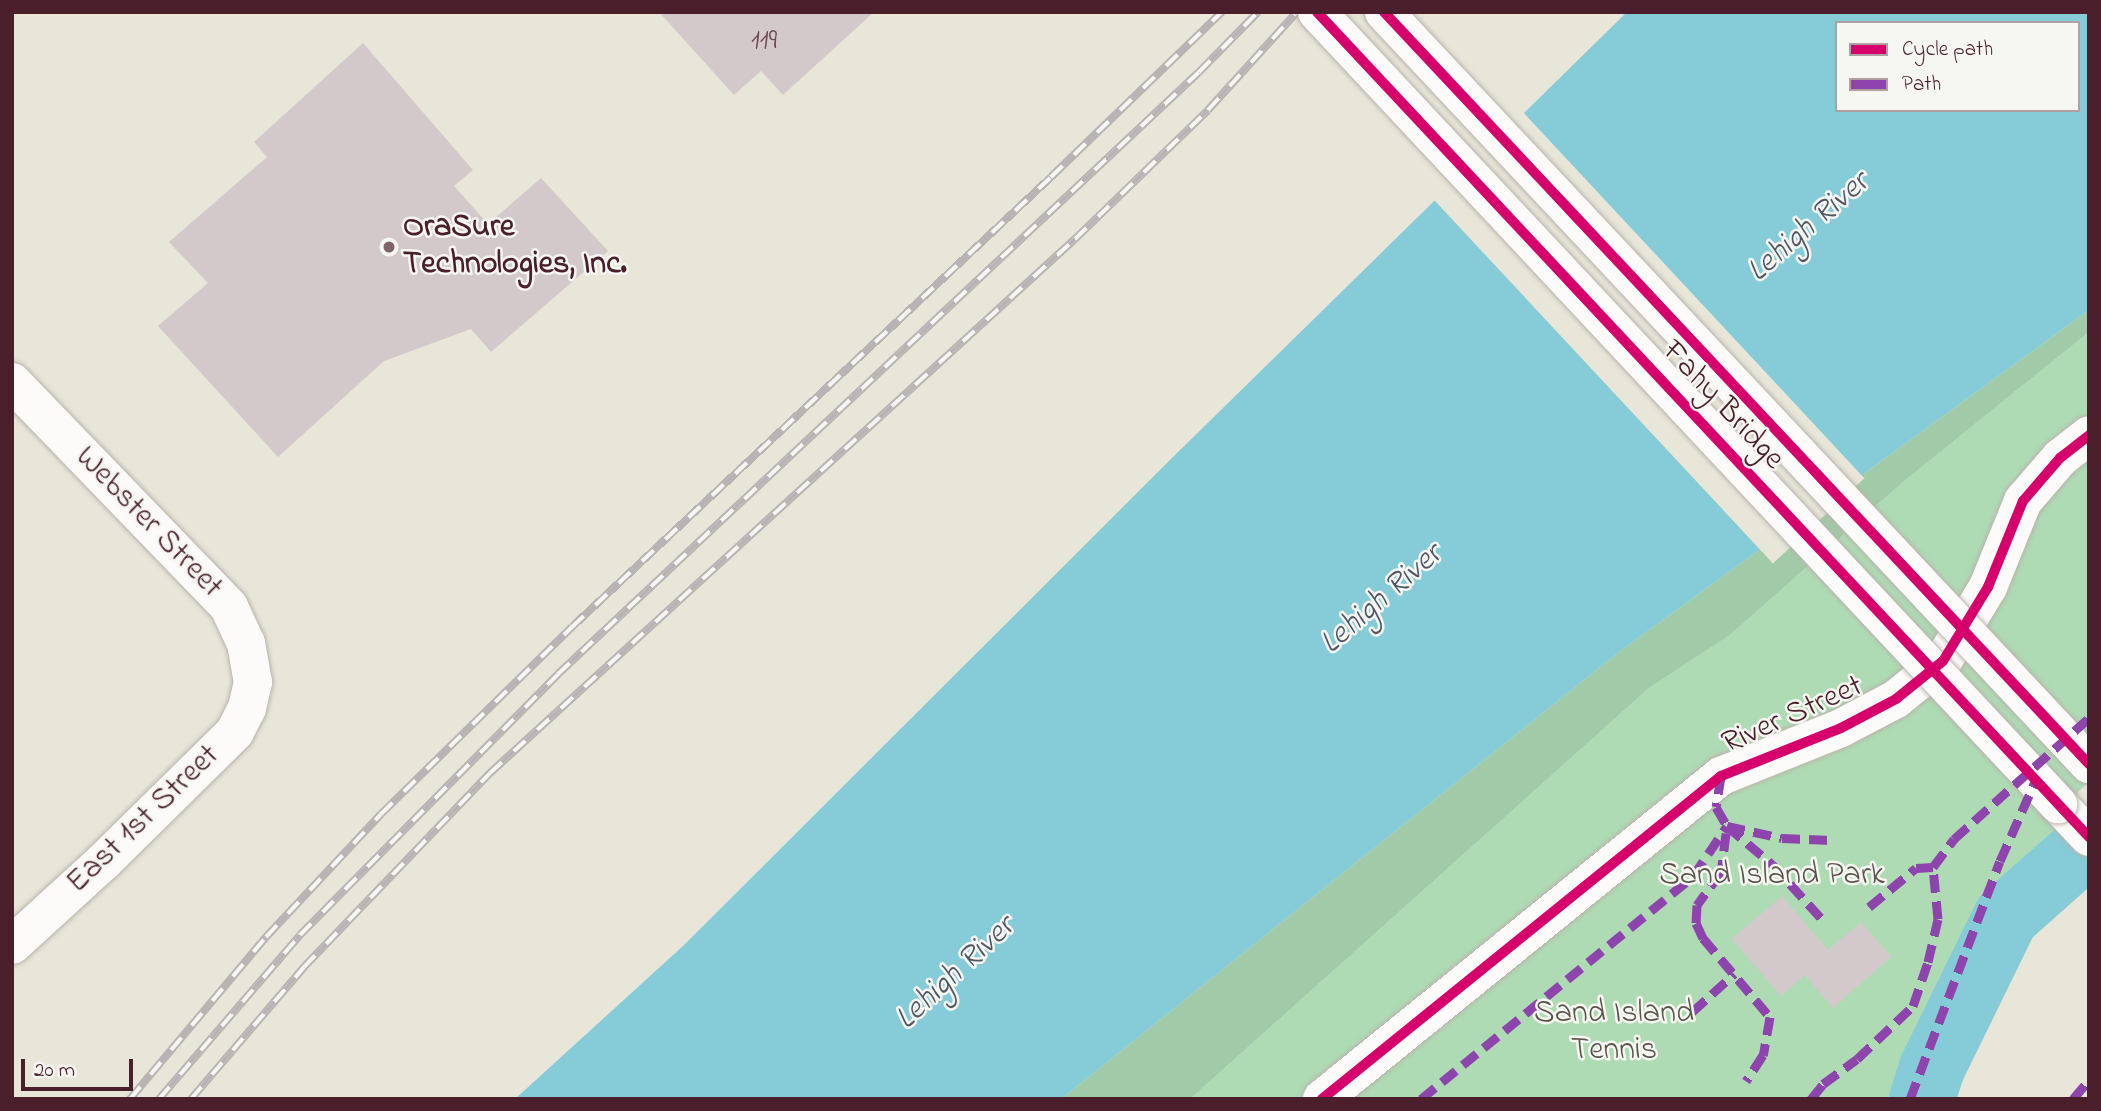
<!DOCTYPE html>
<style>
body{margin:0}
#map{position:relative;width:2101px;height:1111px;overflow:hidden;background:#e8e5d9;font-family:"Indie Flower",sans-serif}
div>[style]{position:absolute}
.green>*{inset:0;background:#aedbb4}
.forest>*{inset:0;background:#a1cba8}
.water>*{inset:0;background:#85ccd8}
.pier>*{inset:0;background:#e8e5d9;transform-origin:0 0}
.river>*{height:66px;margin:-33px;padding:0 33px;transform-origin:33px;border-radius:33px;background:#85ccd8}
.building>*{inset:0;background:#d3c9cb}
.roads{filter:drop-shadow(0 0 2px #b9b3ac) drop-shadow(0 0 2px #b9b3ac)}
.street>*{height:38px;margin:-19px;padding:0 19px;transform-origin:19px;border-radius:19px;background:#fcfbf9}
.secondary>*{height:38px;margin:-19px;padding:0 19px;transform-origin:19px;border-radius:19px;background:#fcfbf9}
.rail>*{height:8px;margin-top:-4px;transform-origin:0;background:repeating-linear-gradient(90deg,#f6f6f2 0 16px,#b9b4b4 0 32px);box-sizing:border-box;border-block:2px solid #b9b4b4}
.bridges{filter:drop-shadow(0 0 2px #b9b3ac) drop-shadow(0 0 2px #b9b3ac)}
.secondary-bridge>*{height:38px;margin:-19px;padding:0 19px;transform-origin:19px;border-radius:19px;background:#fcfbf9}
.quiet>*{height:9px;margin-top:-4.5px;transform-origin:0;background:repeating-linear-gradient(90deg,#8e44ad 0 18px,transparent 0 27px)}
.cycleway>*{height:10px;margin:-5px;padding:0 5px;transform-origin:5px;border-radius:5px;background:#d6006c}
.dots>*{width:19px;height:19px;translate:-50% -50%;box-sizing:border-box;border:4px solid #f6f6f2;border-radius:50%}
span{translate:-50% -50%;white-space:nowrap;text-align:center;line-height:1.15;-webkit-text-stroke:5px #f6f6f2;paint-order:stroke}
.number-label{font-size:28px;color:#6c4a53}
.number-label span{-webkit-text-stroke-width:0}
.poi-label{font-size:32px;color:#4a1f2b;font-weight:700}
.left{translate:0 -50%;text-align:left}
.street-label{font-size:32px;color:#4a1f2b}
.park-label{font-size:32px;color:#5a554b}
.water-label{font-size:33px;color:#505867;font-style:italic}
.frame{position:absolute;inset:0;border:14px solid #4a1f2b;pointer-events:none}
.legend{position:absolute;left:1835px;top:21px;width:245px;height:91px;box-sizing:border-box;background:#f6f6f2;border:2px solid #b1a0a2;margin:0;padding:9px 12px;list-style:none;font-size:21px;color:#4a1f2b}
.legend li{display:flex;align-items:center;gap:14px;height:35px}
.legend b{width:35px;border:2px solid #b1a0a2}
.scale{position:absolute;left:21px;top:1059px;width:112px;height:32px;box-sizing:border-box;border:4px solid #4a1f2b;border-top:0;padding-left:9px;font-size:21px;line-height:24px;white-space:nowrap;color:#4a1f2b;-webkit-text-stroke:5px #f6f6f2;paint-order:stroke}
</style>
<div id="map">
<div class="green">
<div style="clip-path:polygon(2089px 332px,2089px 782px,2079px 791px,1988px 932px,1918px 1099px,1190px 1099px,1649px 688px,1730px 635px,1903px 482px)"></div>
</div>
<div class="forest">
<div style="clip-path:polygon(2089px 310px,2089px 332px,1903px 482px,1730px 635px,1649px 688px,1190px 1099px,1061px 1099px,1619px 652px)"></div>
</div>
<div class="water">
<div style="clip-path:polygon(evenodd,1627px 12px,2089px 12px,2089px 310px,1619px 652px,1061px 1099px,515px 1099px,683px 946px,1173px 457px,1627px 12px,1837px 23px,2078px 23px,2078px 110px,1837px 110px,1837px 23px)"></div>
</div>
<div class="pier">
<div style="left:1522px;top:111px;width:502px;height:125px;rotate:47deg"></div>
</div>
<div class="river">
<div style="left:1922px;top:1099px;width:33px;rotate:-72deg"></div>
<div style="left:1932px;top:1068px;width:168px;rotate:-63.9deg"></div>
<div style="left:2006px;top:917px;width:111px;rotate:-41.7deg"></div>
</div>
<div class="building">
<div style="clip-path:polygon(659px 12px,874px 12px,783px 95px,761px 71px,734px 95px)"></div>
<div style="clip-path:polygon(363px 43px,473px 170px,454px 186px,488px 224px,541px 178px,608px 251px,491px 352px,471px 329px,384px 361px,278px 457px,158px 326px,208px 283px,169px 242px,267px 157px,254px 142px)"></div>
<div style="clip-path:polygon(1782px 896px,1828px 950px,1861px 922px,1891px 957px,1833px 1008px,1805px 975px,1781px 996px,1732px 939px)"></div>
</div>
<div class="roads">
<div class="street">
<div style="left:12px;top:382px;width:313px;rotate:46deg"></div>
<div style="left:229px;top:607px;width:40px;rotate:65deg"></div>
<div style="left:246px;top:643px;width:40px;rotate:80deg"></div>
<div style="left:253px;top:682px;width:27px;rotate:103deg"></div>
<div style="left:247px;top:708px;width:27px;rotate:117deg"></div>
<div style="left:235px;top:732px;width:185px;rotate:135.4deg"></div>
<div style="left:103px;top:862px;width:123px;rotate:137.6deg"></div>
<div style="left:1322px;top:1099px;width:513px;rotate:-38.99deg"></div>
<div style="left:1721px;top:776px;width:129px;rotate:-21.8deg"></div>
<div style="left:1841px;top:728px;width:62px;rotate:-27.8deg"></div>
<div style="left:1896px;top:699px;width:60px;rotate:-39deg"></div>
<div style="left:1943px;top:661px;width:87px;rotate:-58.7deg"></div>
<div style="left:1988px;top:587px;width:93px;rotate:-67.9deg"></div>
<div style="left:2023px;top:501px;width:57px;rotate:-49.3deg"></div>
<div style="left:2060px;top:458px;width:37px;rotate:-38deg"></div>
</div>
<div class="secondary">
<div style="left:2058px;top:804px;width:45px;rotate:46.8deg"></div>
</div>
</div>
<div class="rail">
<div style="left:130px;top:1099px;width:212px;rotate:-50deg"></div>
<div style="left:266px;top:937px;width:168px;rotate:-46.9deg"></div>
<div style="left:381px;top:814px;width:267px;rotate:-44.4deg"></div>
<div style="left:572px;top:627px;width:657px;rotate:-43.21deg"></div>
<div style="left:1051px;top:177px;width:238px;rotate:-44deg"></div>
<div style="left:159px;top:1099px;width:216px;rotate:-49.3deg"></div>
<div style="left:300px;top:935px;width:367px;rotate:-45.3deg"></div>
<div style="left:558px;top:674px;width:879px;rotate:-43.2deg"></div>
<div style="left:1199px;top:72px;width:84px;rotate:-45.5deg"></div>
<div style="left:191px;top:1099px;width:174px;rotate:-49.4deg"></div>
<div style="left:304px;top:967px;width:269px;rotate:-46.2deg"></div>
<div style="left:490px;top:773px;width:792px;rotate:-42.39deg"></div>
<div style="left:1075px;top:239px;width:185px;rotate:-44.1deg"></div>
<div style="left:1208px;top:110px;width:132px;rotate:-47.8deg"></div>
</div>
<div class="bridges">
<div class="secondary-bridge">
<div style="left:1317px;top:12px;width:1085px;rotate:46.91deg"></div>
<div style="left:1384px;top:12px;width:1031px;rotate:46.85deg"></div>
</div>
</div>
<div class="quiet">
<div style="left:1721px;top:776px;width:31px;rotate:99deg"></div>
<div style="left:1716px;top:807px;width:22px;rotate:60deg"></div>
<div style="left:1727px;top:826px;width:59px;rotate:40.2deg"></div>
<div style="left:1772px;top:864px;width:73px;rotate:47.8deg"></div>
<div style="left:1727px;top:826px;width:56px;rotate:12.3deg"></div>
<div style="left:1782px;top:838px;width:49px;rotate:2.3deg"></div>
<div style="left:1726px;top:833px;width:39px;rotate:97deg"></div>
<div style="left:1721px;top:872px;width:41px;rotate:126deg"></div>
<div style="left:1697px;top:905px;width:18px;rotate:93deg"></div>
<div style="left:1696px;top:923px;width:17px;rotate:65deg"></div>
<div style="left:1703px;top:938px;width:104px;rotate:49.7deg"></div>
<div style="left:1770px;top:1017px;width:39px;rotate:100deg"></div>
<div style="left:1763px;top:1055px;width:31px;rotate:123deg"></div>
<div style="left:1869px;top:907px;width:61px;rotate:-39.7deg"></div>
<div style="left:1916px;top:868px;width:17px;rotate:-3deg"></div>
<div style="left:1692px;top:1012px;width:57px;rotate:-42.1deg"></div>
<div style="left:1421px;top:1099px;width:352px;rotate:-39.3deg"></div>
<div style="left:1693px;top:876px;width:60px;rotate:-55.8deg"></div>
<div style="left:1811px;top:1099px;width:19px;rotate:-51deg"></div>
<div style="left:1823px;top:1084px;width:42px;rotate:-36.3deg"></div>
<div style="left:1857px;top:1059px;width:77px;rotate:-43.4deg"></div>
<div style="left:1913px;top:1006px;width:46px;rotate:-71.2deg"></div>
<div style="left:1928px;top:962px;width:44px;rotate:-76.9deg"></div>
<div style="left:1938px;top:919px;width:52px;rotate:-95.5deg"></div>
<div style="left:1933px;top:867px;width:35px;rotate:-53deg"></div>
<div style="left:1954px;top:839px;width:181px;rotate:-41.9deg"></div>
<div style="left:1910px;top:1099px;width:254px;rotate:-69.3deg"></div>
<div style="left:2000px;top:861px;width:92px;rotate:-66.2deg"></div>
<div style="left:2073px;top:1099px;width:25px;rotate:-50deg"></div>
</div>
<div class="cycleway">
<div style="left:1317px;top:12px;width:1130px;rotate:46.9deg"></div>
<div style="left:1384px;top:12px;width:1031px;rotate:46.85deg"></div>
<div style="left:1322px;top:1099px;width:513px;rotate:-38.99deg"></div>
<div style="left:1721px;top:776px;width:129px;rotate:-21.8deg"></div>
<div style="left:1841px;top:728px;width:62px;rotate:-27.8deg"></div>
<div style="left:1896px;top:699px;width:60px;rotate:-39deg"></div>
<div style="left:1943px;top:661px;width:87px;rotate:-58.7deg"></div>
<div style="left:1988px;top:587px;width:93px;rotate:-67.9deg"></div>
<div style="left:2023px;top:501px;width:57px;rotate:-49.3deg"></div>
<div style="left:2060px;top:458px;width:37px;rotate:-38deg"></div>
</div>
<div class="dots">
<div style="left:389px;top:247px;background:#816468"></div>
</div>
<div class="number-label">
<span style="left:764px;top:42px">119</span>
</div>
<div class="poi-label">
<span class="left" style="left:403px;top:247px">OraSure<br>Technologies, Inc.</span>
</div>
<div class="street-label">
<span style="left:1722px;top:406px;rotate:47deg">Fahy Bridge</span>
<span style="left:148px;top:523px;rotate:46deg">Webster Street</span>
<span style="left:1793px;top:716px;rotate:-24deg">River Street</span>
<span style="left:144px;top:820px;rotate:-44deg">East 1st Street</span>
</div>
<div class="park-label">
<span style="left:1772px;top:876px">Sand Island Park</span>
<span style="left:1614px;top:1033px">Sand Island<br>Tennis</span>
</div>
<div class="water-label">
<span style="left:1809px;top:228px;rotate:-41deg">Lehigh River</span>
<span style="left:1382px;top:600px;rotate:-41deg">Lehigh River</span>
<span style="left:956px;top:974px;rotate:-43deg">Lehigh River</span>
</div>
<div class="frame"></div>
<ul class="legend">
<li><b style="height:9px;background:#d6006c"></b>Cycle path</li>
<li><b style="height:9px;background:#8e44ad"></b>Path</li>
</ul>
<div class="scale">20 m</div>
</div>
